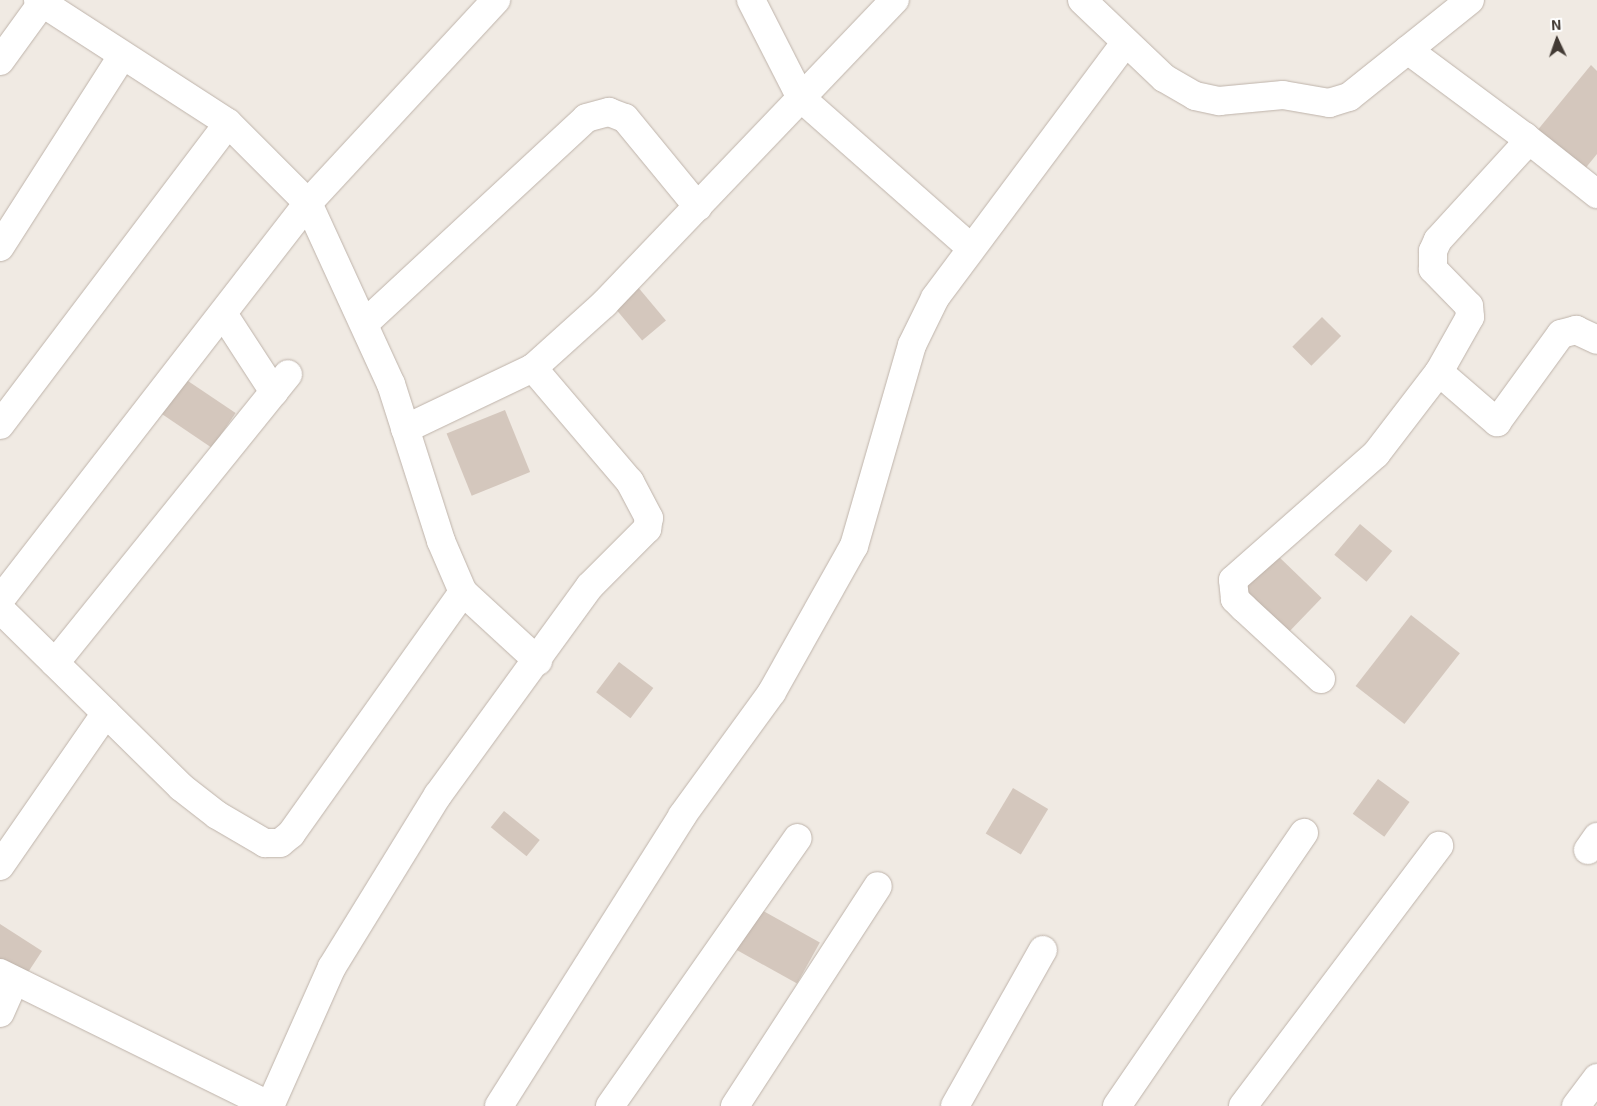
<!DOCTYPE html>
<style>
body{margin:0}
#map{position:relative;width:1597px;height:1106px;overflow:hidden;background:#f0eae3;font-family:"Exo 2",sans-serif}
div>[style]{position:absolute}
.building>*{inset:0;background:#d4c7bd;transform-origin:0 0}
.roads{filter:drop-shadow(0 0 1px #beb3aa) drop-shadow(0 0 1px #beb3aa)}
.street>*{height:28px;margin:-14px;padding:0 14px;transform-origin:14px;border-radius:14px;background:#fff}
span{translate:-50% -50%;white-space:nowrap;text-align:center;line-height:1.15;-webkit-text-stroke:5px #fff;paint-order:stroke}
.north{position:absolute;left:1532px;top:15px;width:50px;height:50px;-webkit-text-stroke:4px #fff;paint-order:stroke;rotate:357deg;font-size:14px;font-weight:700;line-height:20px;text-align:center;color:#423a34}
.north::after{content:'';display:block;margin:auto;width:18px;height:22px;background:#423a34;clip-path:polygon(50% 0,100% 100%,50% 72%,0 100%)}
</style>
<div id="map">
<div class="building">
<div style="clip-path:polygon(1591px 65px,1597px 71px,1597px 154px,1584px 170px,1536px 132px)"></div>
<div style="left:637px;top:286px;width:45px;height:31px;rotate:50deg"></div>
<div style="left:1322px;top:317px;width:27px;height:42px;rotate:45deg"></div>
<div style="left:185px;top:379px;width:61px;height:42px;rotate:34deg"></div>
<div style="left:505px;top:410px;width:67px;height:63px;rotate:68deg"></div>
<div style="left:1360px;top:524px;width:42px;height:40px;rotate:40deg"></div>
<div style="left:1277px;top:555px;width:62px;height:52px;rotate:44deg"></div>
<div style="left:1411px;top:615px;width:62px;height:90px;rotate:38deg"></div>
<div style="left:619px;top:662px;width:43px;height:38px;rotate:37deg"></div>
<div style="left:1378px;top:779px;width:39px;height:43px;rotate:36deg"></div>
<div style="left:1013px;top:788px;width:41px;height:53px;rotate:31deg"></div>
<div style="left:504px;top:811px;width:46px;height:21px;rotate:39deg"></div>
<div style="left:756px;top:907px;width:73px;height:47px;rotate:29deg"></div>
<div style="clip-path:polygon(0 924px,42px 951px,23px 980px,0 965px)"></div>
</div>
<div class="roads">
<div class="street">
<div style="left:38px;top:0;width:226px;rotate:32.9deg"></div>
<div style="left:228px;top:123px;width:113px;rotate:45deg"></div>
<div style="left:308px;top:203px;width:199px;rotate:65.4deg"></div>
<div style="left:391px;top:384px;width:165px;rotate:72.3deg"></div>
<div style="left:441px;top:541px;width:56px;rotate:66.7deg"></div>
<div style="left:463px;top:592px;width:102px;rotate:42.6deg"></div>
<div style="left:751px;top:0;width:110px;rotate:63deg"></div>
<div style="left:801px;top:98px;width:224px;rotate:41.4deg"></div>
<div style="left:1082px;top:0;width:113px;rotate:43.6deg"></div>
<div style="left:1164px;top:78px;width:36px;rotate:30deg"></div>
<div style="left:1195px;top:96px;width:25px;rotate:12deg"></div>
<div style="left:1219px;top:101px;width:64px;rotate:-5.4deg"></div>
<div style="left:1283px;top:95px;width:47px;rotate:9.9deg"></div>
<div style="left:1329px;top:103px;width:21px;rotate:-17deg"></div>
<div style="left:1349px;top:97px;width:155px;rotate:-38.7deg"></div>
<div style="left:0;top:61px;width:72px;rotate:-54.1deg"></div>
<div style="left:1525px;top:137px;width:92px;rotate:38.4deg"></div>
<div style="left:0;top:247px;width:224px;rotate:-57.4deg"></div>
<div style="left:224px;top:315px;width:92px;rotate:57deg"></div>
<div style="left:365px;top:323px;width:301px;rotate:-42.8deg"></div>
<div style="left:586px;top:118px;width:24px;rotate:-15deg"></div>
<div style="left:609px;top:112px;width:17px;rotate:21deg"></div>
<div style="left:625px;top:118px;width:115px;rotate:50.6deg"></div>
<div style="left:1439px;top:372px;width:77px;rotate:40.8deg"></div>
<div style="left:1497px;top:422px;width:109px;rotate:-54deg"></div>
<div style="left:1561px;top:334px;width:16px;rotate:-15deg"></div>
<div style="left:1576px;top:330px;width:23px;rotate:25deg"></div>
<div style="left:0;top:425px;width:378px;rotate:-52.9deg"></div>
<div style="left:405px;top:429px;width:142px;rotate:-25.5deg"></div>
<div style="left:533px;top:368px;width:96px;rotate:-42deg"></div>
<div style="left:604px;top:304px;width:421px;rotate:-46.3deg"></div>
<div style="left:0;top:600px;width:502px;rotate:-52.2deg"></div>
<div style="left:308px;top:203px;width:277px;rotate:-47.2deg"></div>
<div style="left:0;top:609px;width:254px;rotate:44.5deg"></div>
<div style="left:181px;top:787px;width:46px;rotate:37.9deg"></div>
<div style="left:217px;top:815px;width:56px;rotate:30.3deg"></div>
<div style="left:265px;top:843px;width:15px"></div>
<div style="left:280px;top:843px;width:14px;rotate:-39deg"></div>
<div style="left:291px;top:834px;width:297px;rotate:-54.6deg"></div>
<div style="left:55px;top:663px;width:371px;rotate:-51.1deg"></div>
<div style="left:1321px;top:679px;width:105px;rotate:-137.3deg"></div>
<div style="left:1244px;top:608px;width:13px;rotate:-135deg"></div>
<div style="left:1235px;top:599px;width:19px;rotate:-96deg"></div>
<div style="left:1233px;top:580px;width:191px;rotate:-41.4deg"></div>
<div style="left:1376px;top:454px;width:103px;rotate:-52.5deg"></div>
<div style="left:1439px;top:372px;width:63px;rotate:-60.6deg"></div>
<div style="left:1470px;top:317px;width:11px;rotate:-95deg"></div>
<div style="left:1469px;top:306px;width:52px;rotate:-134.2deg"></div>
<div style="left:1433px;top:269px;width:18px;rotate:-90deg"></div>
<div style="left:1433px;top:251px;width:12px;rotate:-66deg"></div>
<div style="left:1438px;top:240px;width:123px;rotate:-47.6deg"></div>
<div style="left:1521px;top:149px;width:13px;rotate:-72deg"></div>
<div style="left:1525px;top:137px;width:146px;rotate:-143.4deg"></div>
<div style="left:1588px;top:850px;width:16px;rotate:-55deg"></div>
<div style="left:0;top:866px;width:186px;rotate:-55.3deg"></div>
<div style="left:0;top:973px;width:301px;rotate:26.2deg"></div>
<div style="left:0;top:1013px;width:35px;rotate:-66deg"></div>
<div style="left:270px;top:1106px;width:152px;rotate:-66deg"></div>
<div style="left:332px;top:967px;width:202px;rotate:-58.4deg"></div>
<div style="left:438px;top:795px;width:258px;rotate:-54deg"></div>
<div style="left:590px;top:586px;width:81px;rotate:-45deg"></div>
<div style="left:647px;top:529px;width:11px;rotate:-80deg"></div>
<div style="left:649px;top:518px;width:41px;rotate:-117.8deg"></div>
<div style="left:630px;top:482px;width:150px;rotate:-130.4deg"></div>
<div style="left:499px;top:1106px;width:343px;rotate:-57.7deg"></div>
<div style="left:682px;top:816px;width:153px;rotate:-54deg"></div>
<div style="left:772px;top:692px;width:167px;rotate:-60.7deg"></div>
<div style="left:854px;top:546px;width:209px;rotate:-73.9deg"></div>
<div style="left:912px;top:345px;width:52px;rotate:-63.9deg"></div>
<div style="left:935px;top:298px;width:317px;rotate:-53.3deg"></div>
<div style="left:610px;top:1106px;width:327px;rotate:-55deg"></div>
<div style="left:735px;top:1106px;width:262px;rotate:-57deg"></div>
<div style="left:955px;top:1106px;width:179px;rotate:-60.6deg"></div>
<div style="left:1117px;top:1106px;width:331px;rotate:-55.6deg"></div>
<div style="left:1243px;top:1106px;width:326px;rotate:-53deg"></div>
<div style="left:1576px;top:1106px;width:35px;rotate:-53deg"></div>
</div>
</div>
<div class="north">N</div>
</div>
